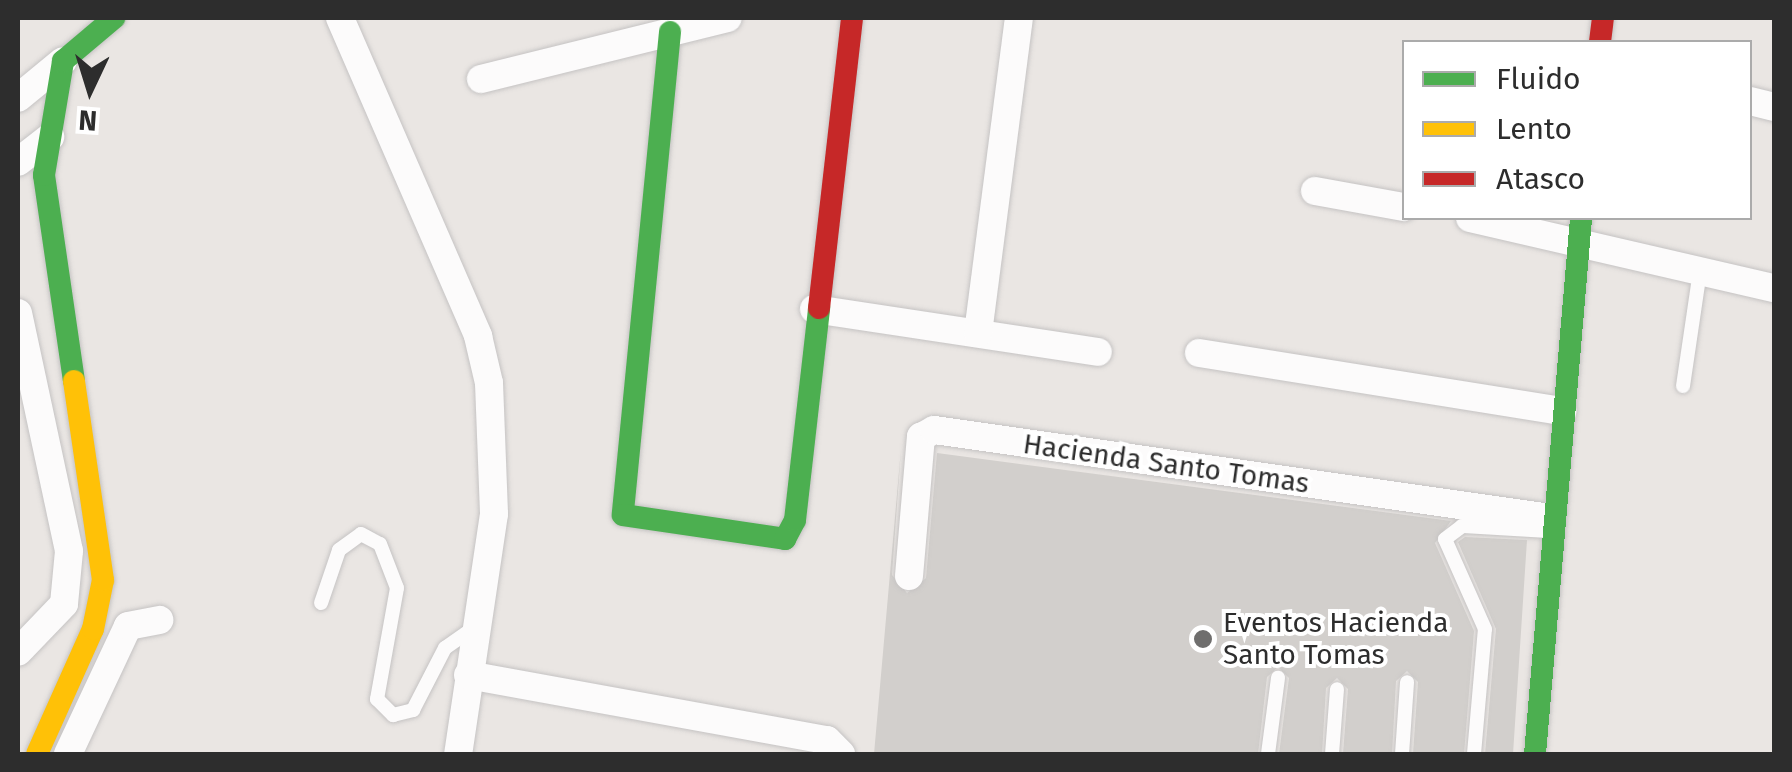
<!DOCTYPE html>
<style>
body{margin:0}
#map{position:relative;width:1792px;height:772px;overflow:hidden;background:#eae6e3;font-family:"Fira Sans",sans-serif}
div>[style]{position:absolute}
.building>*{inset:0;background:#d2cfcc}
.roads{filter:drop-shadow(0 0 2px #c5c3c3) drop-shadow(0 0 2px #c5c3c3)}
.lane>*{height:14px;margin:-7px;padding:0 7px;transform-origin:7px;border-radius:7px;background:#fcfbfb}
.street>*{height:28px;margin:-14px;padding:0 14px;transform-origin:14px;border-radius:14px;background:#fcfbfb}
.fast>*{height:22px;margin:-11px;padding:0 11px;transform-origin:11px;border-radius:11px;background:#4caf50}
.slow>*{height:22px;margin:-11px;padding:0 11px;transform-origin:11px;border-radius:11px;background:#ffc107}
.jam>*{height:22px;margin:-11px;padding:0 11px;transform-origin:11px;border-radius:11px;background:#c62828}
.dots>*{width:28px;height:28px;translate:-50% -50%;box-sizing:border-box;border:5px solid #fff;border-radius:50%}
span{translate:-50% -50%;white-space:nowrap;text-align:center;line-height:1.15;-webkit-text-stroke:8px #fff;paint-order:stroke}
.street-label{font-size:28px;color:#2d2d2d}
.poi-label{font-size:28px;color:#2d2d2d}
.left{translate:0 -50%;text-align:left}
.frame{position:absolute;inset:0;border:20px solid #2d2d2d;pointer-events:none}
.legend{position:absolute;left:1402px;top:40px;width:350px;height:180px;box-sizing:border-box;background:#fff;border:2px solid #ababab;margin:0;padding:12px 18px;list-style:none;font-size:30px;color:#2d2d2d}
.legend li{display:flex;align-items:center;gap:20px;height:50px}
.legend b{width:50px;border:2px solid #ababab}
.north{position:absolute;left:40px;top:40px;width:100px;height:100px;-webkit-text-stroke:8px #fff;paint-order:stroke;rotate:184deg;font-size:28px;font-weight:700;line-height:40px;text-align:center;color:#2d2d2d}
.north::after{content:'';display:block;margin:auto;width:35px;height:45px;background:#2d2d2d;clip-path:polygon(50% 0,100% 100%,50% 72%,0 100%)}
</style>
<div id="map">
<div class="building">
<div style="clip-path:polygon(901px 449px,892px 575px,907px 593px,926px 578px,937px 453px,1451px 521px,1435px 543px,1474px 631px,1464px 754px,1413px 754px,1418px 682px,1407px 671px,1396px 681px,1392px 754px,1343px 754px,1348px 689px,1337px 678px,1326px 688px,1322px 754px,1279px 754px,1289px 678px,1278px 667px,1267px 677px,1258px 754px,874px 754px)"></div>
<div style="clip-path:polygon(1465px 537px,1527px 540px,1513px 754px,1485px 754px,1496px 629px,1458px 542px)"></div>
</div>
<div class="roads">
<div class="lane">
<div style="left:1683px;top:386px;width:116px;rotate:-81.6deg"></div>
<div style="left:321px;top:603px;width:56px;rotate:-71.2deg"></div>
<div style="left:339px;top:550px;width:27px;rotate:-36deg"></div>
<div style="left:361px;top:534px;width:21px;rotate:28deg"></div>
<div style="left:380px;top:544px;width:47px;rotate:68.9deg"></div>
<div style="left:397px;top:588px;width:113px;rotate:100.2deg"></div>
<div style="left:377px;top:699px;width:23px;rotate:45deg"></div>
<div style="left:393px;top:715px;width:21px;rotate:-14deg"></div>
<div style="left:413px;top:710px;width:70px;rotate:-62.7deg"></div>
<div style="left:445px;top:648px;width:38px;rotate:-35deg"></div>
<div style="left:1268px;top:754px;width:77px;rotate:-82.5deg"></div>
<div style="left:1332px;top:754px;width:65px;rotate:-85.6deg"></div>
<div style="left:1402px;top:754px;width:72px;rotate:-86deg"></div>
<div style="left:1474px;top:754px;width:125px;rotate:-85deg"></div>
<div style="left:1485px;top:629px;width:98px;rotate:-114deg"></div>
<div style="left:1445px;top:539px;width:21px;rotate:-37deg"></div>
<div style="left:1462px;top:526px;width:88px;rotate:3.3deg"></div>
</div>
<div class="street">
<div style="left:340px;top:18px;width:347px;rotate:66.5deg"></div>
<div style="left:478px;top:336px;width:48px;rotate:76.8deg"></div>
<div style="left:489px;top:383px;width:131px;rotate:87.8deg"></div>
<div style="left:494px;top:514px;width:243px;rotate:98.5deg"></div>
<div style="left:481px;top:79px;width:254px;rotate:-13.9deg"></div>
<div style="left:18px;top:98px;width:58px;rotate:-39.4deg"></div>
<div style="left:1750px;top:101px;width:25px;rotate:14deg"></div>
<div style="left:18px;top:162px;width:41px;rotate:-38deg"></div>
<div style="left:1315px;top:191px;width:90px;rotate:10.2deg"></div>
<div style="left:1470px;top:218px;width:312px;rotate:13deg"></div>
<div style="left:814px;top:309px;width:287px;rotate:8.6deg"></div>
<div style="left:18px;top:313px;width:243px;rotate:77.9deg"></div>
<div style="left:69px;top:551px;width:53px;rotate:95.4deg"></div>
<div style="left:64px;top:604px;width:66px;rotate:133.8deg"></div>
<div style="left:978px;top:333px;width:318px;rotate:-82.6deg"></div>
<div style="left:1199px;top:353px;width:368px;rotate:9.1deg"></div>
<div style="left:909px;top:576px;width:140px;rotate:-85.1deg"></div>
<div style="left:921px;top:437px;width:15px;rotate:-28deg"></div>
<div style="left:934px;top:430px;width:623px;rotate:8.12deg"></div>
<div style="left:468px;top:675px;width:365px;rotate:10.3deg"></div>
<div style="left:827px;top:740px;width:20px;rotate:45deg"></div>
<div style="left:68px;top:754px;width:141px;rotate:-64.9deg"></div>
<div style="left:128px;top:626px;width:32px;rotate:-11deg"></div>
</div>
<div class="fast">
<div style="left:670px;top:32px;width:485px;rotate:95.6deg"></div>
<div style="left:623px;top:515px;width:164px;rotate:8.4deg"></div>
<div style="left:785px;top:539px;width:21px;rotate:-62deg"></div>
<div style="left:795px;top:520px;width:213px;rotate:-83.5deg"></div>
<div style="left:74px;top:381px;width:208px;rotate:-98.3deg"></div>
<div style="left:44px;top:175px;width:116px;rotate:-80.5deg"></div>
<div style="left:63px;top:61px;width:67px;rotate:-40.1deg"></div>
<div style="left:1535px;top:754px;width:538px;rotate:-85.09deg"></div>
</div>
<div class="slow">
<div style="left:37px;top:754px;width:137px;rotate:-65.9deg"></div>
<div style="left:93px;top:629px;width:50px;rotate:-78.5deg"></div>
<div style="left:103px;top:580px;width:201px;rotate:-98.3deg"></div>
</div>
<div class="jam">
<div style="left:1600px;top:42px;width:24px;rotate:-83deg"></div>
<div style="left:819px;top:308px;width:292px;rotate:-83.5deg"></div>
</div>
</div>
<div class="dots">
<div style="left:1203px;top:639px;background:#6f6e6d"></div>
</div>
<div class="street-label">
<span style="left:1166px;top:464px;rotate:8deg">Hacienda Santo Tomas</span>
</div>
<div class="poi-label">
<span class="left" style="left:1223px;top:639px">Eventos Hacienda<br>Santo Tomas</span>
</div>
<div class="frame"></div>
<ul class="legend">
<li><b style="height:12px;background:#4caf50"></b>Fluido</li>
<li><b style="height:12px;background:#ffc107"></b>Lento</li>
<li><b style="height:12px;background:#c62828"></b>Atasco</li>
</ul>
<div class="north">N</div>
</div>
